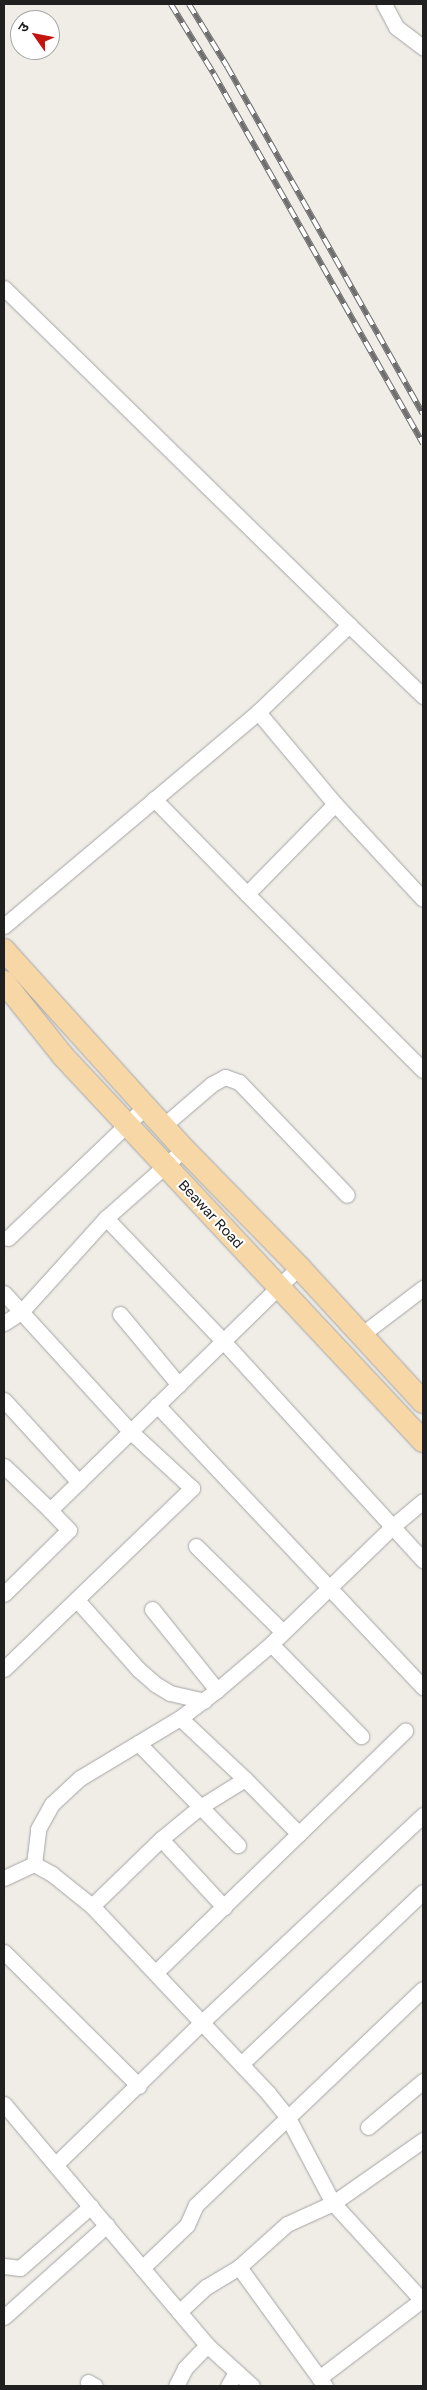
<!DOCTYPE html>
<meta charset="utf-8">
<style>
body{margin:0}
#map{position:relative;width:427px;height:2390px;overflow:hidden;background:#f0ede7;font-family:"Golos Text","Noto Sans Devanagari",sans-serif}
div>[style]{position:absolute}
.roads{filter:drop-shadow(0 0 1px #a4a4a4) drop-shadow(0 0 1px #a4a4a4)}
.street>*{height:15px;margin:-7.5px;padding:0 7.5px;transform-origin:7.5px;border-radius:7.5px;background:#fff}
.primary>*{height:22px;margin:-11px;padding:0 11px;transform-origin:11px;border-radius:11px;background:#f6d7a5}
.rail>*{height:5.5px;margin-top:-2.75px;transform-origin:0;background:repeating-linear-gradient(90deg,#fff 0 11px,#6e6e6e 0 22px);box-sizing:border-box;border-block:1px solid #6e6e6e}
span{translate:-50% -50%;white-space:nowrap;text-align:center;line-height:1.15;-webkit-text-stroke:4px #fff;paint-order:stroke}
.street-label{font-size:14px;color:#202020}
.frame{position:absolute;inset:0;border:5px solid #202020;pointer-events:none}
.north{position:absolute;left:10px;top:10px;width:50px;height:50px;box-sizing:border-box;background:#fff;border:1px solid #a6a6a6;border-radius:50%;rotate:303deg;font-size:14px;font-weight:700;line-height:20px;text-align:center;color:#202020}
.north::after{content:'';display:block;margin:auto;width:18px;height:22px;background:#c3150d;clip-path:polygon(50% 0,100% 100%,50% 72%,0 100%)}
</style>
<div id="map">
<div class="roads">
<div class="street">
<div style="left:384px;top:4px;width:26px;rotate:62deg"></div>
<div style="left:396px;top:27px;width:34px;rotate:37deg"></div>
<div style="left:4px;top:288px;width:482px;rotate:44.3deg"></div>
<div style="left:258px;top:712px;width:120px;rotate:50.1deg"></div>
<div style="left:335px;top:804px;width:129px;rotate:47.2deg"></div>
<div style="left:154px;top:799px;width:133px;rotate:45.6deg"></div>
<div style="left:335px;top:804px;width:126px;rotate:134.4deg"></div>
<div style="left:247px;top:894px;width:249px;rotate:45deg"></div>
<div style="left:4px;top:926px;width:332px;rotate:-40.1deg"></div>
<div style="left:258px;top:712px;width:126px;rotate:-43.7deg"></div>
<div style="left:349px;top:625px;width:103px;rotate:43.8deg"></div>
<div style="left:163px;top:1126px;width:65px;rotate:-40.6deg"></div>
<div style="left:212px;top:1084px;width:15px;rotate:-28deg"></div>
<div style="left:225px;top:1077px;width:15px;rotate:20deg"></div>
<div style="left:239px;top:1082px;width:156px;rotate:46.3deg"></div>
<div style="left:106px;top:1218px;width:170px;rotate:46.4deg"></div>
<div style="left:223px;top:1341px;width:297px;rotate:47.6deg"></div>
<div style="left:8px;top:1238px;width:191px;rotate:-43.7deg"></div>
<div style="left:4px;top:1293px;width:188px;rotate:47.6deg"></div>
<div style="left:131px;top:1432px;width:83px;rotate:42.6deg"></div>
<div style="left:192px;top:1488px;width:261px;rotate:136.1deg"></div>
<div style="left:120px;top:1314px;width:92px;rotate:50.3deg"></div>
<div style="left:4px;top:1323px;width:20px;rotate:-33deg"></div>
<div style="left:21px;top:1312px;width:127px;rotate:-47.9deg"></div>
<div style="left:106px;top:1218px;width:104px;rotate:-41.5deg"></div>
<div style="left:361px;top:1335px;width:78px;rotate:-37.2deg"></div>
<div style="left:4px;top:1400px;width:111px;rotate:47.6deg"></div>
<div style="left:157px;top:1405px;width:388px;rotate:46.7deg"></div>
<div style="left:4px;top:1466px;width:64px;rotate:43.7deg"></div>
<div style="left:196px;top:1546px;width:122px;rotate:44.7deg"></div>
<div style="left:4px;top:1594px;width:91px;rotate:-44.6deg"></div>
<div style="left:69px;top:1530px;width:28px;rotate:-134deg"></div>
<div style="left:50px;top:1510px;width:348px;rotate:-44.3deg"></div>
<div style="left:77px;top:1600px;width:92px;rotate:48.5deg"></div>
<div style="left:138px;top:1669px;width:23px;rotate:41deg"></div>
<div style="left:155px;top:1684px;width:17px;rotate:31deg"></div>
<div style="left:170px;top:1693px;width:35px;rotate:13deg"></div>
<div style="left:152px;top:1609px;width:104px;rotate:51.3deg"></div>
<div style="left:271px;top:1644px;width:129px;rotate:45.6deg"></div>
<div style="left:180px;top:1718px;width:89px;rotate:43.2deg"></div>
<div style="left:245px;top:1779px;width:77px;rotate:45.5deg"></div>
<div style="left:138px;top:1743px;width:143px;rotate:45.6deg"></div>
<div style="left:161px;top:1839px;width:93px;rotate:47.2deg"></div>
<div style="left:34px;top:1864px;width:35px;rotate:-83deg"></div>
<div style="left:38px;top:1829px;width:29px;rotate:-61deg"></div>
<div style="left:52px;top:1804px;width:38px;rotate:-43deg"></div>
<div style="left:80px;top:1778px;width:117px;rotate:-31deg"></div>
<div style="left:180px;top:1718px;width:46px;rotate:-37.1deg"></div>
<div style="left:217px;top:1690px;width:71px;rotate:-40.4deg"></div>
<div style="left:271px;top:1644px;width:170px;rotate:-44deg"></div>
<div style="left:393px;top:1526px;width:39px;rotate:-40deg"></div>
<div style="left:4px;top:1878px;width:33px;rotate:-25deg"></div>
<div style="left:34px;top:1864px;width:21px;rotate:29deg"></div>
<div style="left:52px;top:1874px;width:51px;rotate:38.7deg"></div>
<div style="left:92px;top:1906px;width:257px;rotate:46.7deg"></div>
<div style="left:268px;top:2093px;width:32px;rotate:51deg"></div>
<div style="left:288px;top:2118px;width:96px;rotate:62.1deg"></div>
<div style="left:333px;top:2203px;width:132px;rotate:47.5deg"></div>
<div style="left:92px;top:1906px;width:96px;rotate:-44.2deg"></div>
<div style="left:161px;top:1839px;width:50px;rotate:-39.4deg"></div>
<div style="left:200px;top:1807px;width:53px;rotate:-31.9deg"></div>
<div style="left:4px;top:1952px;width:190px;rotate:44.8deg"></div>
<div style="left:156px;top:1972px;width:347px;rotate:-44.1deg"></div>
<div style="left:241px;top:2064px;width:250px;rotate:-43.4deg"></div>
<div style="left:4px;top:2104px;width:315px;rotate:49.9deg"></div>
<div style="left:207px;top:2345px;width:61px;rotate:42.3deg"></div>
<div style="left:368px;top:2127px;width:72px;rotate:-39.9deg"></div>
<div style="left:56px;top:2164px;width:204px;rotate:-44.2deg"></div>
<div style="left:202px;top:2022px;width:303px;rotate:-43.1deg"></div>
<div style="left:4px;top:2266px;width:16px;rotate:7deg"></div>
<div style="left:20px;top:2268px;width:94px;rotate:-41.1deg"></div>
<div style="left:239px;top:2267px;width:147px;rotate:54.1deg"></div>
<div style="left:142px;top:2268px;width:62px;rotate:-43.7deg"></div>
<div style="left:187px;top:2225px;width:22px;rotate:-66deg"></div>
<div style="left:196px;top:2205px;width:313px;rotate:-43.6deg"></div>
<div style="left:179px;top:2312px;width:37px;rotate:-43deg"></div>
<div style="left:206px;top:2287px;width:39px;rotate:-31deg"></div>
<div style="left:239px;top:2267px;width:64px;rotate:-41.9deg"></div>
<div style="left:287px;top:2224px;width:51px;rotate:-24.5deg"></div>
<div style="left:333px;top:2203px;width:110px;rotate:-35deg"></div>
<div style="left:4px;top:2317px;width:138px;rotate:-41.8deg"></div>
<div style="left:319px;top:2378px;width:131px;rotate:-37.2deg"></div>
<div style="left:88px;top:2382px;width:8px;rotate:30deg"></div>
<div style="left:176px;top:2386px;width:20px;rotate:-63deg"></div>
<div style="left:185px;top:2368px;width:32px;rotate:-46deg"></div>
<div style="left:228px;top:2386px;width:16px;rotate:-60deg"></div>
</div>
<div class="primary">
<div style="left:4px;top:950px;width:268px;rotate:47.9deg"></div>
<div style="left:184px;top:1149px;width:165px;rotate:45.7deg"></div>
<div style="left:299px;top:1267px;width:183px;rotate:47.4deg"></div>
<div style="left:4px;top:982px;width:95px;rotate:51.4deg"></div>
<div style="left:63px;top:1056px;width:527px;rotate:46.92deg"></div>
</div>
</div>
<div class="rail">
<div style="left:171px;top:4px;width:82px;rotate:58.4deg"></div>
<div style="left:214px;top:74px;width:425px;rotate:60.5deg"></div>
<div style="left:189px;top:4px;width:73px;rotate:58.5deg"></div>
<div style="left:227px;top:66px;width:399px;rotate:60.6deg"></div>
</div>
<div class="street-label">
<span style="left:211px;top:1214px;rotate:47deg">Beawar Road</span>
</div>
<div class="frame"></div>
<div class="north">उ</div>
</div>
